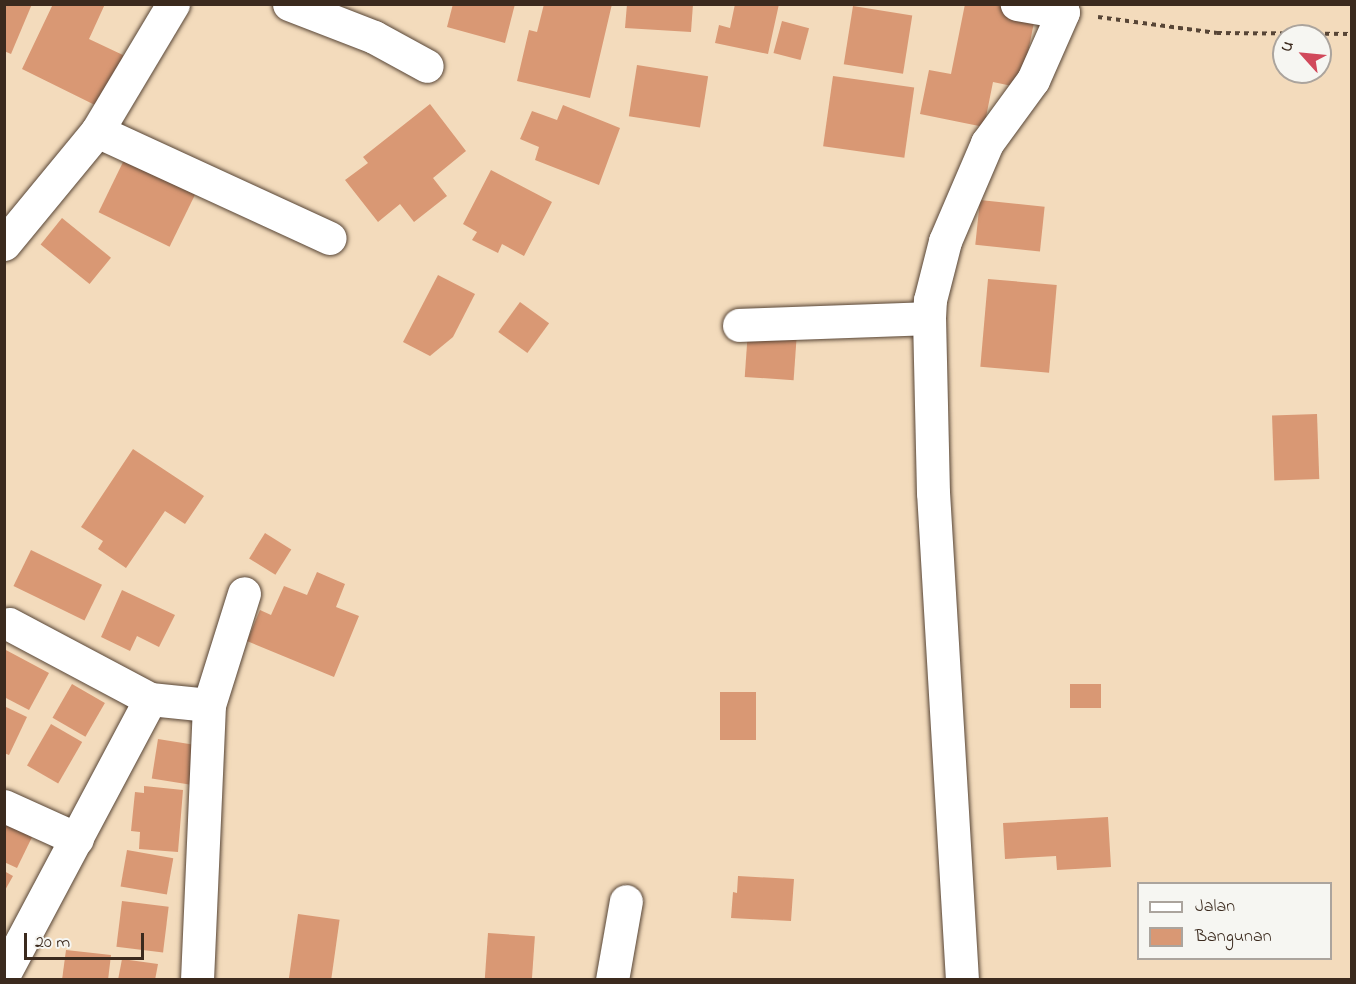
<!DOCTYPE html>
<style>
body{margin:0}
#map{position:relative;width:1356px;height:984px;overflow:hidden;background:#f3dbbc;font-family:"Indie Flower",sans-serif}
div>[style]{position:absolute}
.building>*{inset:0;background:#d99874;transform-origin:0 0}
.path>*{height:4px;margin-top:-2px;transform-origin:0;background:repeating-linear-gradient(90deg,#574536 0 4.5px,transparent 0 9px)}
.roads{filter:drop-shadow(0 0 2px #574536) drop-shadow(0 0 2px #574536)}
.minor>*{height:33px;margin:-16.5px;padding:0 16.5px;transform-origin:16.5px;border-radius:16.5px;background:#fff}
span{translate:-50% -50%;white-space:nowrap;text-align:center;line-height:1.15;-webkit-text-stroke:5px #f6f6f2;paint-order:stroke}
.frame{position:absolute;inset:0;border:6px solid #3b2a1e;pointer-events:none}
.legend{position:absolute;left:1137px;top:882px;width:195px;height:78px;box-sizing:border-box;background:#f6f6f2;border:2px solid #aba49d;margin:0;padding:8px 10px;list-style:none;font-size:18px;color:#3b2a1e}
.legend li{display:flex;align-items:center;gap:12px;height:30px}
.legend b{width:30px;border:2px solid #aba49d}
.north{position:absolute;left:1272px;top:24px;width:60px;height:60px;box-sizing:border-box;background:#f6f6f2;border:2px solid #aba49d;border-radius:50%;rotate:297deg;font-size:16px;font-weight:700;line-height:24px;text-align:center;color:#3b2a1e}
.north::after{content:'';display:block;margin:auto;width:21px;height:27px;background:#d1495b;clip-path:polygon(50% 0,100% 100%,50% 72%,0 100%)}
.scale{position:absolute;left:24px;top:933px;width:120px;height:27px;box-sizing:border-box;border:3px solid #3b2a1e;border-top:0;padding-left:8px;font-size:18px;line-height:21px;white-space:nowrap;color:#3b2a1e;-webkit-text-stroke:4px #f6f6f2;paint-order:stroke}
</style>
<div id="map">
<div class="building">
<div style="clip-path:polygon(4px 4px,32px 4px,11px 54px,4px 51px)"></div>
<div style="clip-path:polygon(53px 4px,105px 4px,89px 39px,125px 56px,101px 108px,22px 69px)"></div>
<div style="clip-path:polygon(453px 4px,515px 4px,505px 43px,447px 27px)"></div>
<div style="clip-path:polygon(544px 4px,612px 4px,590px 98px,517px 81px,529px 30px,537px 32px)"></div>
<div style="clip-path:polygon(627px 4px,693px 4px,691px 32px,625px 28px)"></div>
<div style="clip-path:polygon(735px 4px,779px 4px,768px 54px,715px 43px,719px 25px,730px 28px)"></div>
<div style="clip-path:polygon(965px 4px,1000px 4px,1036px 12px,1021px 88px,993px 82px,984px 127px,920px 114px,929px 70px,951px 74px)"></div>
<div style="left:853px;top:6px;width:60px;height:59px;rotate:9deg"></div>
<div style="left:782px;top:21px;width:28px;height:33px;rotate:15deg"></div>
<div style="left:637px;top:65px;width:72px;height:52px;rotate:9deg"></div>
<div style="left:833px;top:76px;width:82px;height:71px;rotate:8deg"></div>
<div style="clip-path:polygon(430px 104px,466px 151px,433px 178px,447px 196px,414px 222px,400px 204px,378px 222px,345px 180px,368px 163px,363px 157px)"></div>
<div style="clip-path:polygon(563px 105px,620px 128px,599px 185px,535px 160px,539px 147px,520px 139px,532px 111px,557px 120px)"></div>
<div style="left:124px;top:160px;width:79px;height:58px;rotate:26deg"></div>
<div style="clip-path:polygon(491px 170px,552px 202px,524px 256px,502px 244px,498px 253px,472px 240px,477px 232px,463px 224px)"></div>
<div style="left:980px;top:200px;width:65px;height:45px;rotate:6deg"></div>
<div style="left:62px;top:218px;width:63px;height:34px;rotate:39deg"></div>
<div style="clip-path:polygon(438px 275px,475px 294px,453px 337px,430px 356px,403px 342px)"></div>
<div style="left:988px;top:279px;width:69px;height:88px;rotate:5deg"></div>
<div style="left:520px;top:302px;width:36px;height:37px;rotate:36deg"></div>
<div style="left:748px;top:330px;width:49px;height:47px;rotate:4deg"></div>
<div style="left:1317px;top:414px;width:65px;height:45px;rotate:88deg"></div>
<div style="clip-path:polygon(133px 449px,204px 496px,185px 524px,165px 511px,126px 568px,98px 549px,103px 541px,81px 527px)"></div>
<div style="left:265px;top:533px;width:31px;height:30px;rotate:32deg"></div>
<div style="left:31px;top:550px;width:79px;height:40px;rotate:26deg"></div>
<div style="clip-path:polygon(317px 572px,345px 584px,336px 607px,359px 616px,334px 677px,247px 641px,260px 610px,271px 615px,284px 586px,307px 595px)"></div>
<div style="clip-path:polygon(122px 590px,175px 615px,159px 647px,137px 636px,130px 651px,101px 637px)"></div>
<div style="clip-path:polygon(4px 649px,49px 673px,29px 710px,4px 697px)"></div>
<div style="left:72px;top:684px;width:38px;height:39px;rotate:30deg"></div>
<div style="left:1070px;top:684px;width:31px;height:24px"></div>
<div style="left:720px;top:692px;width:36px;height:48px"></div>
<div style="clip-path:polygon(4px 706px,27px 717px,9px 755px,4px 753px)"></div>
<div style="left:51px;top:724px;width:36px;height:48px;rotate:30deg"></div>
<div style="left:158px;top:739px;width:38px;height:40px;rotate:9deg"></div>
<div style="clip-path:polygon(144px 786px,183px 790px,178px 852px,139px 849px,140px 832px,131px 831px,135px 792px,144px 793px)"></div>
<div style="clip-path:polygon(4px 817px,35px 831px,17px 868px,4px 862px)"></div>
<div style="clip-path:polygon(1108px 817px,1111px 867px,1057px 870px,1056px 856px,1005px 859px,1003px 823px)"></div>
<div style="left:127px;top:850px;width:47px;height:37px;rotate:10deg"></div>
<div style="clip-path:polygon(4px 871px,13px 876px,4px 892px)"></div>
<div style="clip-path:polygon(738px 876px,794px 879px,791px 921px,731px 918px,733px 892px,737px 893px)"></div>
<div style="left:122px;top:901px;width:47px;height:46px;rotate:7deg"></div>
<div style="left:298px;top:914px;width:42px;height:66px;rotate:8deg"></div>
<div style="left:488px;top:933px;width:47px;height:47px;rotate:4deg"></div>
<div style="clip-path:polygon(66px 950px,111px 955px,108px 980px,62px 980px)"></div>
<div style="clip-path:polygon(122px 959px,158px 964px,155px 980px,118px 980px)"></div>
</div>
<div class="path">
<div style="left:1098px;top:17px;width:120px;rotate:7.7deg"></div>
<div style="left:1217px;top:33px;width:135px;rotate:0.4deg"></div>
</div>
<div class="roads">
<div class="minor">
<div style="left:289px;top:4px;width:91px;rotate:21.2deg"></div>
<div style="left:374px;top:37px;width:60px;rotate:28.7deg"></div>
<div style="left:97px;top:131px;width:256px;rotate:24.7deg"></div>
<div style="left:4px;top:244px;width:146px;rotate:-50.5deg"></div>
<div style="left:97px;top:131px;width:148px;rotate:-59.1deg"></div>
<div style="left:739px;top:325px;width:190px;rotate:-2.1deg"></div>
<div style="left:9px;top:624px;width:160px;rotate:28deg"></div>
<div style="left:150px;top:699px;width:59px;rotate:5.8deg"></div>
<div style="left:209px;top:705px;width:275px;rotate:92.5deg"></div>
<div style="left:209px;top:705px;width:117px;rotate:-72.6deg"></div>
<div style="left:4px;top:806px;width:80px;rotate:24.3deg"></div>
<div style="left:4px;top:974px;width:311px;rotate:-62deg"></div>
<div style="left:612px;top:980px;width:80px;rotate:-80deg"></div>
<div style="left:962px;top:980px;width:488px;rotate:-93.4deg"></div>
<div style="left:933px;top:493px;width:175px;rotate:-91.3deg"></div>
<div style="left:929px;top:318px;width:18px;rotate:-87deg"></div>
<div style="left:930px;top:300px;width:61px;rotate:-75.7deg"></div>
<div style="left:945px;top:241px;width:107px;rotate:-66.8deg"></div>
<div style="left:987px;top:143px;width:78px;rotate:-53.9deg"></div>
<div style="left:1033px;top:80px;width:74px;rotate:-66.2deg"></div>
<div style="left:1063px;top:12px;width:47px;rotate:-170.1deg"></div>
</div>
</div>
<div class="frame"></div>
<ul class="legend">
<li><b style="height:8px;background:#fff"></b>Jalan</li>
<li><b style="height:16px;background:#d99874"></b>Bangunan</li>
</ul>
<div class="north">U</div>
<div class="scale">20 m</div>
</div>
